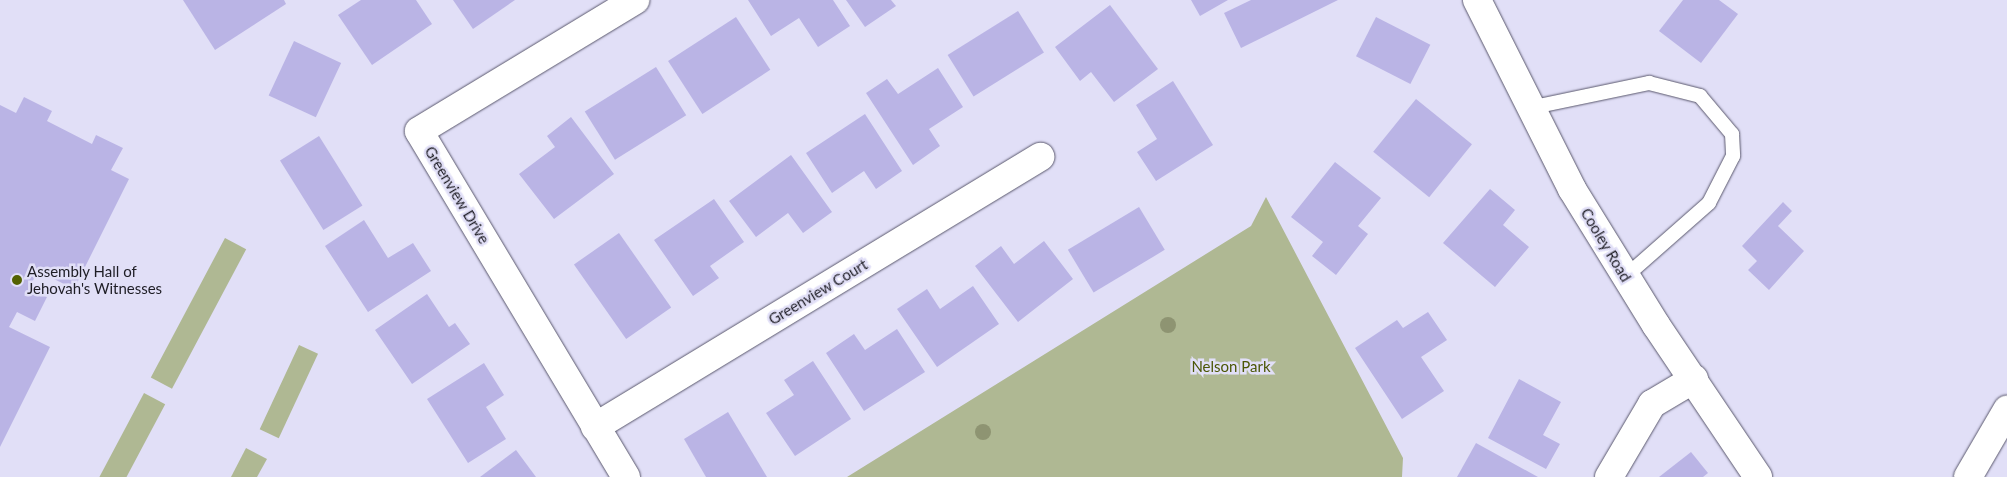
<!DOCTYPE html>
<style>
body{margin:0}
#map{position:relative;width:2007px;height:477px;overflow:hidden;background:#e1dff7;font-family:Lato,sans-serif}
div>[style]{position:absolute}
.green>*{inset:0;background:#afb893;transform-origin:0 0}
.building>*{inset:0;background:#bab4e5;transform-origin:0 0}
.roads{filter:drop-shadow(0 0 1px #5a586d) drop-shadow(0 0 1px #5a586d)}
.service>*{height:14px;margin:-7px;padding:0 7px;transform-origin:7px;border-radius:7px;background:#fff}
.minor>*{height:28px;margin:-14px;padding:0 14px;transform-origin:14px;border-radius:14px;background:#fff}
.tertiary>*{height:28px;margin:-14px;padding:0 14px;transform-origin:14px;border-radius:14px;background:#fff}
.trees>*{width:16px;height:16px;margin:-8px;border-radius:50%;background:#8e9472}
.dots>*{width:14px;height:14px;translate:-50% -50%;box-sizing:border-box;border:2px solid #e1dff7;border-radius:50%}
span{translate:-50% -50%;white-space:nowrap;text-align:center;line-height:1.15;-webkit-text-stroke:5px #e1dff7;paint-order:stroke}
.street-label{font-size:15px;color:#1e1d25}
.poi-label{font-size:15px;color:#1e1d25}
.left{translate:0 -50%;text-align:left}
.park-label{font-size:15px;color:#4b5705}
</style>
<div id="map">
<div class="green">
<div style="clip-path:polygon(1266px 197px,1403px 458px,1402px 477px,847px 477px,1251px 226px)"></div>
<div style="left:225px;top:238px;width:24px;height:158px;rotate:28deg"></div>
<div style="left:299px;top:345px;width:21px;height:93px;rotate:25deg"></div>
<div style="left:144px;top:393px;width:24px;height:95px;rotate:28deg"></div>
<div style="clip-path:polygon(246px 448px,267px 459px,257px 477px,231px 477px)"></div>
</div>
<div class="building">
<div style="clip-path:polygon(183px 0,284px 0,286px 4px,215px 50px)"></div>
<div style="clip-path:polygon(361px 0,416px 0,432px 24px,372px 65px,338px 15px)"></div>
<div style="clip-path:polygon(453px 0,515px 0,473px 29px)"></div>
<div style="clip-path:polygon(748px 0,833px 0,850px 26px,818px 47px,799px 18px,771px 36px)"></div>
<div style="clip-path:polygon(846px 0,891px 0,896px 6px,865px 27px)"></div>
<div style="clip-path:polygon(1191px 0,1228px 0,1200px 16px)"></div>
<div style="clip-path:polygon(1251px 0,1338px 0,1241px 48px,1224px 13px)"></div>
<div style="clip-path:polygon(1683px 0,1719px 0,1738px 14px,1701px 63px,1659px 31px)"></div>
<div style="clip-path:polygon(1110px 5px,1158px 69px,1114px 102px,1091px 72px,1080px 81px,1055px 47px)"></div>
<div style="left:1018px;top:11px;width:49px;height:83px;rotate:58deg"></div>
<div style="left:736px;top:17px;width:63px;height:81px;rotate:57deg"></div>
<div style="left:1376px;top:17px;width:61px;height:44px;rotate:27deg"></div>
<div style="left:294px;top:41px;width:52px;height:60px;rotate:25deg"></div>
<div style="left:656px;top:67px;width:57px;height:84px;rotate:58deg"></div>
<div style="clip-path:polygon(938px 68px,963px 107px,929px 129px,940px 146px,913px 165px,866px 93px,887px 79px,898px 94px)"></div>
<div style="clip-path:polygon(1173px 81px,1213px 145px,1156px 181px,1137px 152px,1157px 139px,1136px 105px)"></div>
<div style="clip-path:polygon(24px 97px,52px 111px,47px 121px,92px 144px,96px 135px,123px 148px,111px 170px,129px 179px,74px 289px,38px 271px,29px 288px,47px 297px,35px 321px,17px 312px,9px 327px,50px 347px,0 447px,0 105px,16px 113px)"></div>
<div style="left:1416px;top:99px;width:72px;height:68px;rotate:39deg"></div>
<div style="clip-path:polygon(865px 114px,902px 171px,876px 189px,864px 171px,832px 193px,806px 153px)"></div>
<div style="clip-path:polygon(571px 117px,614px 174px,554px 219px,519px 174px,555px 147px,547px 136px)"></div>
<div style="left:319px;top:136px;width:82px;height:46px;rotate:58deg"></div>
<div style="clip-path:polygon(791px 155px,832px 212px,803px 233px,788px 213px,756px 237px,729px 201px)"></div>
<div style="clip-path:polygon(1335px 162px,1381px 198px,1358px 226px,1368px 234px,1336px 275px,1312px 256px,1323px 242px,1291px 217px)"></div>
<div style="clip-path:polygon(1490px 189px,1515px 210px,1503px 225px,1529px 247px,1495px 287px,1443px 243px)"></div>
<div style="clip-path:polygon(714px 199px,744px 242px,710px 266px,719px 278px,693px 296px,654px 240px)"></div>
<div style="clip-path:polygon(1783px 202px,1792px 211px,1778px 226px,1804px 251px,1769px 290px,1748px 270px,1757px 261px,1742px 246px)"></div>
<div style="left:1139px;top:207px;width:50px;height:83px;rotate:59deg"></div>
<div style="clip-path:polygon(364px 220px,388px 258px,413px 243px,431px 271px,368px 312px,325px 246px)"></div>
<div style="left:619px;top:233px;width:91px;height:55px;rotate:55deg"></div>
<div style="clip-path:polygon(1044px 241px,1073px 279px,1018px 322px,975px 266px,1001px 246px,1014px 264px)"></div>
<div style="clip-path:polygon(973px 286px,999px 324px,937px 367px,897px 309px,927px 289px,940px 309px)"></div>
<div style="clip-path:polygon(427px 294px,449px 327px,455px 323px,470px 344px,412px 384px,375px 330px)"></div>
<div style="clip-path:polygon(1428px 312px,1447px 340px,1421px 357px,1444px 391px,1402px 419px,1355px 348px,1397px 320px,1403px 328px)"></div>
<div style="clip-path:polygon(897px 329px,925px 372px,864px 411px,826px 353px,854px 334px,865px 350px)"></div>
<div style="clip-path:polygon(813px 361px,851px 419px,795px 456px,766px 413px,794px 395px,784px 380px)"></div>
<div style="clip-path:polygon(484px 363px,504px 395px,486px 407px,506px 439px,468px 463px,427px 399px)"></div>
<div style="clip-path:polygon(1519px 379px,1561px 402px,1543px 435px,1560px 444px,1546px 469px,1488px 438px)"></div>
<div style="clip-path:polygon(728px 412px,767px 477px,706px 477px,684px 439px)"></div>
<div style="clip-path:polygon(1476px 443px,1538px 477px,1457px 477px)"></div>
<div style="clip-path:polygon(516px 450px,536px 477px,480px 477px)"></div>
<div style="clip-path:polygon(1691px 452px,1708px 473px,1703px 477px,1659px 477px)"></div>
</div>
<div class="roads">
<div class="service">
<div style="left:1529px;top:108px;width:123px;rotate:-11.8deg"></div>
<div style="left:1649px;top:83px;width:53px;rotate:14.3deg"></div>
<div style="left:1700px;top:96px;width:50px;rotate:49.9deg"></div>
<div style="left:1732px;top:134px;width:22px;rotate:87deg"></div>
<div style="left:1733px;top:156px;width:53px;rotate:117.1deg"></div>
<div style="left:1709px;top:203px;width:112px;rotate:138.6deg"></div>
</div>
<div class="minor">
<div style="left:595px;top:427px;width:521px;rotate:-31.25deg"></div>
<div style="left:626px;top:477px;width:403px;rotate:-120.9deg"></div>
<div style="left:419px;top:131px;width:253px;rotate:-31.2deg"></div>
<div style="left:1609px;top:477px;width:85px;rotate:-59.5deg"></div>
<div style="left:1652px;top:404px;width:49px;rotate:-30.8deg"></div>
<div style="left:1968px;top:477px;width:78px;rotate:-59.8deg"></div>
</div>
<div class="tertiary">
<div style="left:1477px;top:0;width:212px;rotate:63.3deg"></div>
<div style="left:1572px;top:189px;width:160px;rotate:58.3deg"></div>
<div style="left:1656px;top:325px;width:183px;rotate:56.1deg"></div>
</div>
</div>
<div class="trees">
<div style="left:1168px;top:325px"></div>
<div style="left:983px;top:432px"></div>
</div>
<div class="dots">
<div style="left:17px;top:280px;background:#536102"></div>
</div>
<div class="street-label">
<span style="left:457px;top:195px;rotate:59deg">Greenview Drive</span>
<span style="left:1606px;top:245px;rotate:59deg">Cooley Road</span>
<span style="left:818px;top:292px;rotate:-31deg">Greenview Court</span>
</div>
<div class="poi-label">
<span class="left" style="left:27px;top:280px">Assembly Hall of<br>Jehovah's Witnesses</span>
</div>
<div class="park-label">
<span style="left:1231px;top:367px">Nelson Park</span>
</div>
</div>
